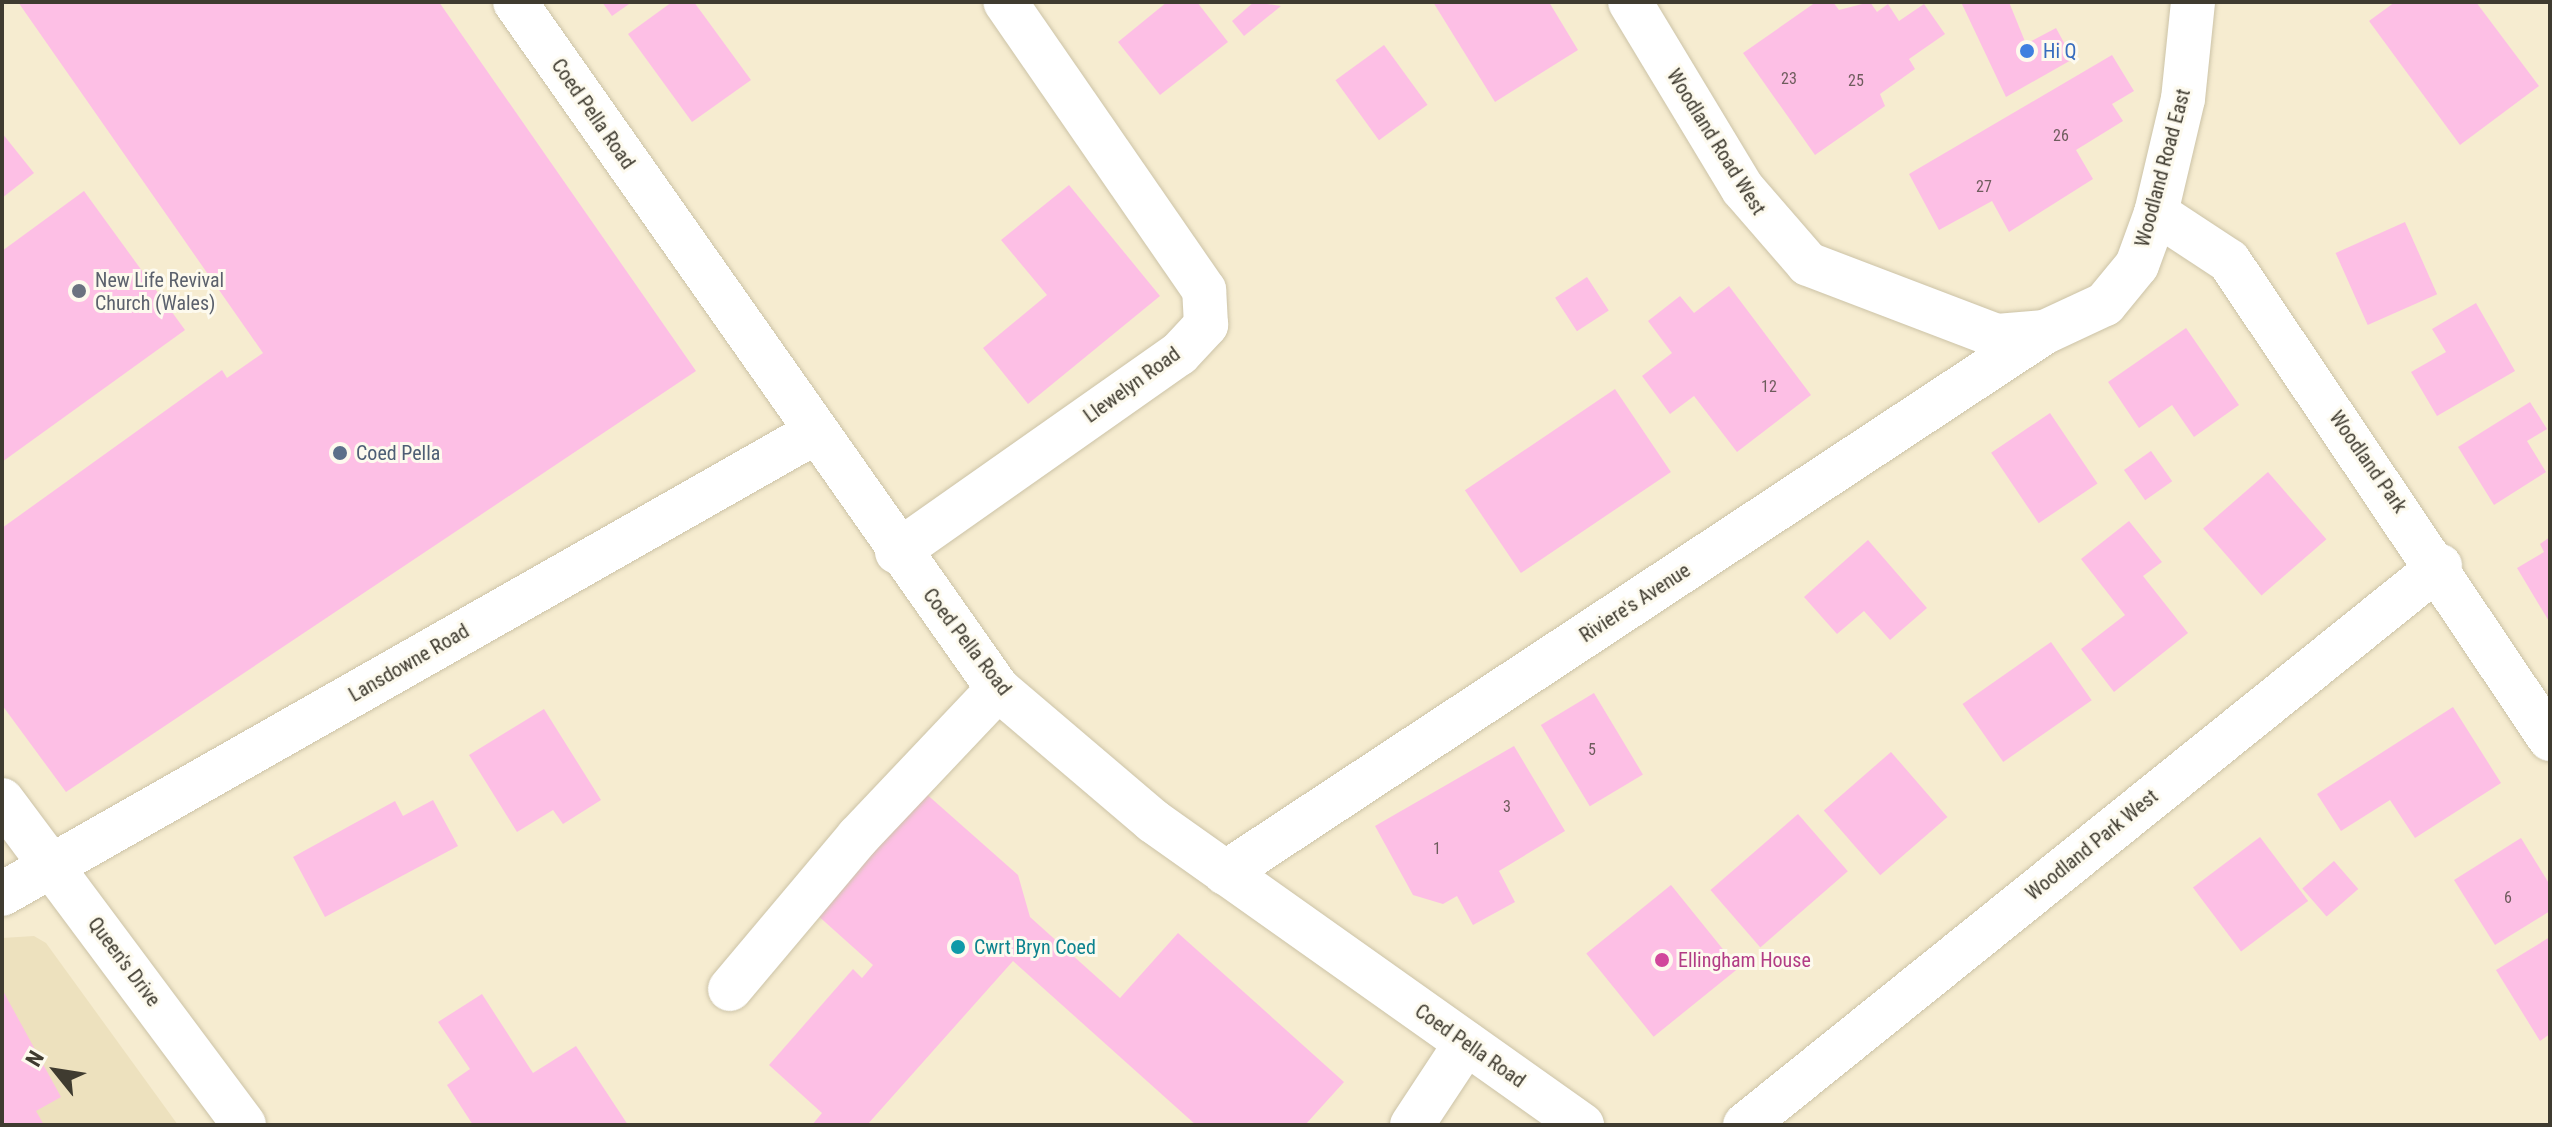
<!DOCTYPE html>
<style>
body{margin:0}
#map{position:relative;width:2552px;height:1127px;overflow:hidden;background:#f6ecd0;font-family:"Roboto Condensed",sans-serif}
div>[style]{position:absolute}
.built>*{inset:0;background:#ede1be}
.building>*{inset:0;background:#fdbfe5;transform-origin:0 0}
.roads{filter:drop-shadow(0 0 2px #ccc3a7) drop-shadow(0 0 2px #ccc3a7)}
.minor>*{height:44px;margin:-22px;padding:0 22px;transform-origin:22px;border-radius:22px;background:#fff}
.dots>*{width:22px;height:22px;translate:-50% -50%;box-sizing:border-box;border:4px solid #fdfaee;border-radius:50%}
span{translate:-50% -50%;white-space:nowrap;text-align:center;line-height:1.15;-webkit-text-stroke:6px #fdfaee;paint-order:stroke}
.number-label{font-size:16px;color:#6e5c5d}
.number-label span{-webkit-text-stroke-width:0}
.shop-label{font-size:20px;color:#366cbe}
.left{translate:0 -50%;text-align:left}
.street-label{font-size:20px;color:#3f3b30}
.worship-label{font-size:20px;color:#5b616d}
.service-label{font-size:20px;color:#4e5e75}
.culture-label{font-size:20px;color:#0d838f}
.hotel-label{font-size:20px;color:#b23c85}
.frame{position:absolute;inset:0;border:4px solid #3f3b30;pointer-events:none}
.north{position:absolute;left:16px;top:1031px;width:80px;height:80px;-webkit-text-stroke:6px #fdfaee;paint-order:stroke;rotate:300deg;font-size:22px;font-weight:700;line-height:32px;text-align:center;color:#3f3b30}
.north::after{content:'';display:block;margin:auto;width:28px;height:36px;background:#3f3b30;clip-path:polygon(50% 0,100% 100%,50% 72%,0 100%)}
</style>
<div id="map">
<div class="built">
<div style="clip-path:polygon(34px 936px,46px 943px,178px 1125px,2px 1125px,2px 938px)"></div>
</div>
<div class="building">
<div style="clip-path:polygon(18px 2px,439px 2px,696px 371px,66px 792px,2px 705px,2px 528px,222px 370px,227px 378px,263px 353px)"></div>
<div style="clip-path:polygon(602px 2px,632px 2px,612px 16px)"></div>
<div style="clip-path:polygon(672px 2px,694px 2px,751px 80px,692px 122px,628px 34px)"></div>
<div style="clip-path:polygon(1167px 2px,1197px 2px,1228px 42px,1160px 95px,1118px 42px)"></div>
<div style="clip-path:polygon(1254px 2px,1281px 6px,1244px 36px,1232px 21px)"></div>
<div style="clip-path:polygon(1433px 2px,1549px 2px,1578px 50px,1495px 102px)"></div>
<div style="clip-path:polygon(1816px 2px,1833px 2px,1839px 10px,1870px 2px,1877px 12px,1888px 4px,1899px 21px,1924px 4px,1945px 34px,1909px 59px,1915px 69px,1880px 94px,1885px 106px,1815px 155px,1743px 53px)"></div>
<div style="clip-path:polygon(1961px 2px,2009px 2px,2026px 44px,2056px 28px,2073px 59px,2006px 97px)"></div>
<div style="clip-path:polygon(2395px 2px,2476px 2px,2539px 86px,2460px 145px,2369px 21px)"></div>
<div style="left:1384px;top:45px;width:74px;height:60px;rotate:54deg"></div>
<div style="clip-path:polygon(2112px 55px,2134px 91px,2112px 104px,2123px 121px,2076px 150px,2093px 179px,2009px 232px,1992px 201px,1939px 230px,1909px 174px)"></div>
<div style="clip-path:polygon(2px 133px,34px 173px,2px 198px)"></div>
<div style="clip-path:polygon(1069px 185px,1160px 296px,1028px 404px,983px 348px,1047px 295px,1001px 240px)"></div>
<div style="clip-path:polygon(84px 191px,185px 330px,2px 462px,2px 251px)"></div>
<div style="left:2405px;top:222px;width:79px;height:76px;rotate:66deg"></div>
<div style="left:1587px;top:277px;width:40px;height:38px;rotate:57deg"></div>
<div style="clip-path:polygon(1729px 286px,1811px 395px,1737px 452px,1694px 396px,1670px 414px,1642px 376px,1672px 353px,1648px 321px,1680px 296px,1694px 313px)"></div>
<div style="clip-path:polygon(2476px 303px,2515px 371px,2437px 416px,2411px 372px,2446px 352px,2432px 329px)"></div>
<div style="clip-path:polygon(2186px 328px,2239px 405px,2194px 437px,2172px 405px,2139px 428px,2108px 382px)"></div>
<div style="left:1615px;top:389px;width:100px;height:181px;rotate:56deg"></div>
<div style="clip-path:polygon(2530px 402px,2547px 429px,2527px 441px,2546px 472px,2494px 505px,2458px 447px)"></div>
<div style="left:2050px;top:413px;width:85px;height:71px;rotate:56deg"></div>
<div style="left:2151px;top:451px;width:37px;height:33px;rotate:55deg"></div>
<div style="left:2268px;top:472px;width:89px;height:86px;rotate:49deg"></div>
<div style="clip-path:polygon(2129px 521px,2162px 562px,2143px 576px,2188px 633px,2114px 692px,2081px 649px,2125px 615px,2081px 559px)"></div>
<div style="clip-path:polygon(2550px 537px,2550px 623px,2517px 568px,2544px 552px,2540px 544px)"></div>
<div style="clip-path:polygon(1868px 540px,1927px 608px,1890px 640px,1864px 611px,1837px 634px,1804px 597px)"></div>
<div style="left:2051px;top:642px;width:71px;height:108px;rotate:55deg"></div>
<div style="left:1594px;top:693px;width:95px;height:62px;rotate:59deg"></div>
<div style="clip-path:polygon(2453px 707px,2501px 783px,2415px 838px,2390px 800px,2341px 831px,2317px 794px)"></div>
<div style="clip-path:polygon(544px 709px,601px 800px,563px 824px,553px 810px,517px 832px,469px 755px)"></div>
<div style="clip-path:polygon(1514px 746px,1565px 831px,1499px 871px,1515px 902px,1473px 925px,1457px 896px,1443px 904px,1413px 895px,1375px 826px)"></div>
<div style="left:1891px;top:752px;width:86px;height:89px;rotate:49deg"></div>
<div style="clip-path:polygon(923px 791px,1018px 875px,1030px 917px,1120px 998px,1178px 933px,1344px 1082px,1305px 1125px,1196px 1125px,1013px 961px,867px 1125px,812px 1125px,822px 1113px,769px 1065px,853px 969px,862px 978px,873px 965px,815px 913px)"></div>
<div style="clip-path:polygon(433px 800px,458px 846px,325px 917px,293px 857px,395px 801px,403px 816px)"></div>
<div style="left:1798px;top:814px;width:76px;height:116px;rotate:49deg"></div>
<div style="left:2260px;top:837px;width:80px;height:84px;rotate:53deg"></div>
<div style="clip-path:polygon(2521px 838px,2550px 885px,2550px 911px,2495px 945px,2454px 880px)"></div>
<div style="left:2334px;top:861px;width:37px;height:42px;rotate:49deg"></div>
<div style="left:1671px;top:885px;width:107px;height:109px;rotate:51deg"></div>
<div style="clip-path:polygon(2550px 937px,2550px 1034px,2540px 1041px,2496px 970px)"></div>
<div style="clip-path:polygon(2px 989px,61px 1097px,36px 1111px,44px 1125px,2px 1125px)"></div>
<div style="clip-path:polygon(482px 994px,533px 1073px,576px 1046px,628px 1125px,473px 1125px,447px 1085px,470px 1069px,438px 1022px)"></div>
</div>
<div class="roads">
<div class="minor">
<div style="left:515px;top:2px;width:840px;rotate:54.89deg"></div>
<div style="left:998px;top:689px;width:204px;rotate:40.4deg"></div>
<div style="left:1153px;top:821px;width:526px;rotate:35.32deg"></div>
<div style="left:1630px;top:2px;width:218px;rotate:58.9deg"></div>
<div style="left:1743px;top:189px;width:99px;rotate:49.1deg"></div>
<div style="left:1808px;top:264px;width:202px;rotate:20.9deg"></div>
<div style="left:1997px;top:336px;width:48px;rotate:-4.8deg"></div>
<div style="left:2156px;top:213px;width:87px;rotate:33.3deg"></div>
<div style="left:2229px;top:261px;width:576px;rotate:56.12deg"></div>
<div style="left:897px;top:552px;width:345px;rotate:-35.1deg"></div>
<div style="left:1179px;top:354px;width:40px;rotate:-47deg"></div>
<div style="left:1206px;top:325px;width:35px;rotate:-93deg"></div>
<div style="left:1204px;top:290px;width:350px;rotate:-124.6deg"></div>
<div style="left:2px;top:800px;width:405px;rotate:53.3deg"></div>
<div style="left:1225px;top:873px;width:982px;rotate:-33.42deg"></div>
<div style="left:2045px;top:332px;width:66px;rotate:-25deg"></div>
<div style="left:2105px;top:304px;width:50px;rotate:-50.6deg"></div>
<div style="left:2137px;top:265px;width:55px;rotate:-69.9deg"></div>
<div style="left:2156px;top:213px;width:117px;rotate:-76.7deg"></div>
<div style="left:2183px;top:99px;width:98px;rotate:-84.1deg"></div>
<div style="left:2px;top:894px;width:936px;rotate:-29.58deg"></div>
<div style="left:730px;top:989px;width:199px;rotate:-49.9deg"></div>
<div style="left:858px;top:837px;width:204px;rotate:-46.6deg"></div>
<div style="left:1412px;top:1125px;width:98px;rotate:-56.6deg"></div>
<div style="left:1745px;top:1125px;width:892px;rotate:-38.81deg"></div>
</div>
</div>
<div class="dots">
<div style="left:2027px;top:51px;background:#3f7fe0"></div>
<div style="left:79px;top:291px;background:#6b7280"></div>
<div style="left:340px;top:453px;background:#5c6f8a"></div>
<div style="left:958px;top:947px;background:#0f9aa8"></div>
<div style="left:1662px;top:960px;background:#d1479c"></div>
</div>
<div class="number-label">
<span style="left:1789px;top:79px">23</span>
<span style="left:1856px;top:81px">25</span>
<span style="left:2061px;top:136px">26</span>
<span style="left:1984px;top:187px">27</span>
<span style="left:1769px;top:387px">12</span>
<span style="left:1592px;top:750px">5</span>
<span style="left:1507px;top:807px">3</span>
<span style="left:1437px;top:849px">1</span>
<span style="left:2508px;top:898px">6</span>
</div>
<div class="shop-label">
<span class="left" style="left:2043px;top:51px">Hi Q</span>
</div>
<div class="street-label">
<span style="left:593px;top:114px;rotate:55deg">Coed Pella Road</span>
<span style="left:1716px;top:142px;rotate:58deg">Woodland Road West</span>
<span style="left:2163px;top:168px;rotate:-75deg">Woodland Road East</span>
<span style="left:1132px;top:385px;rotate:-36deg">Llewelyn Road</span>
<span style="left:2368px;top:462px;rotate:55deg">Woodland Park</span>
<span style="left:1635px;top:603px;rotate:-33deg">Riviere's Avenue</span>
<span style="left:967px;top:642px;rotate:52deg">Coed Pella Road</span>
<span style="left:409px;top:663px;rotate:-30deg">Lansdowne Road</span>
<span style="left:2092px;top:845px;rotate:-39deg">Woodland Park West</span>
<span style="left:124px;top:962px;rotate:53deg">Queen's Drive</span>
<span style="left:1470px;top:1046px;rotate:35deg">Coed Pella Road</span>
</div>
<div class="worship-label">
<span class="left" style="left:95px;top:292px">New Life Revival<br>Church (Wales)</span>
</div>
<div class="service-label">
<span class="left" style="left:356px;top:453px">Coed Pella</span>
</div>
<div class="culture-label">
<span class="left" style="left:974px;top:947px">Cwrt Bryn Coed</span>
</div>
<div class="hotel-label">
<span class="left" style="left:1678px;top:960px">Ellingham House</span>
</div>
<div class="frame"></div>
<div class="north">N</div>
</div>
